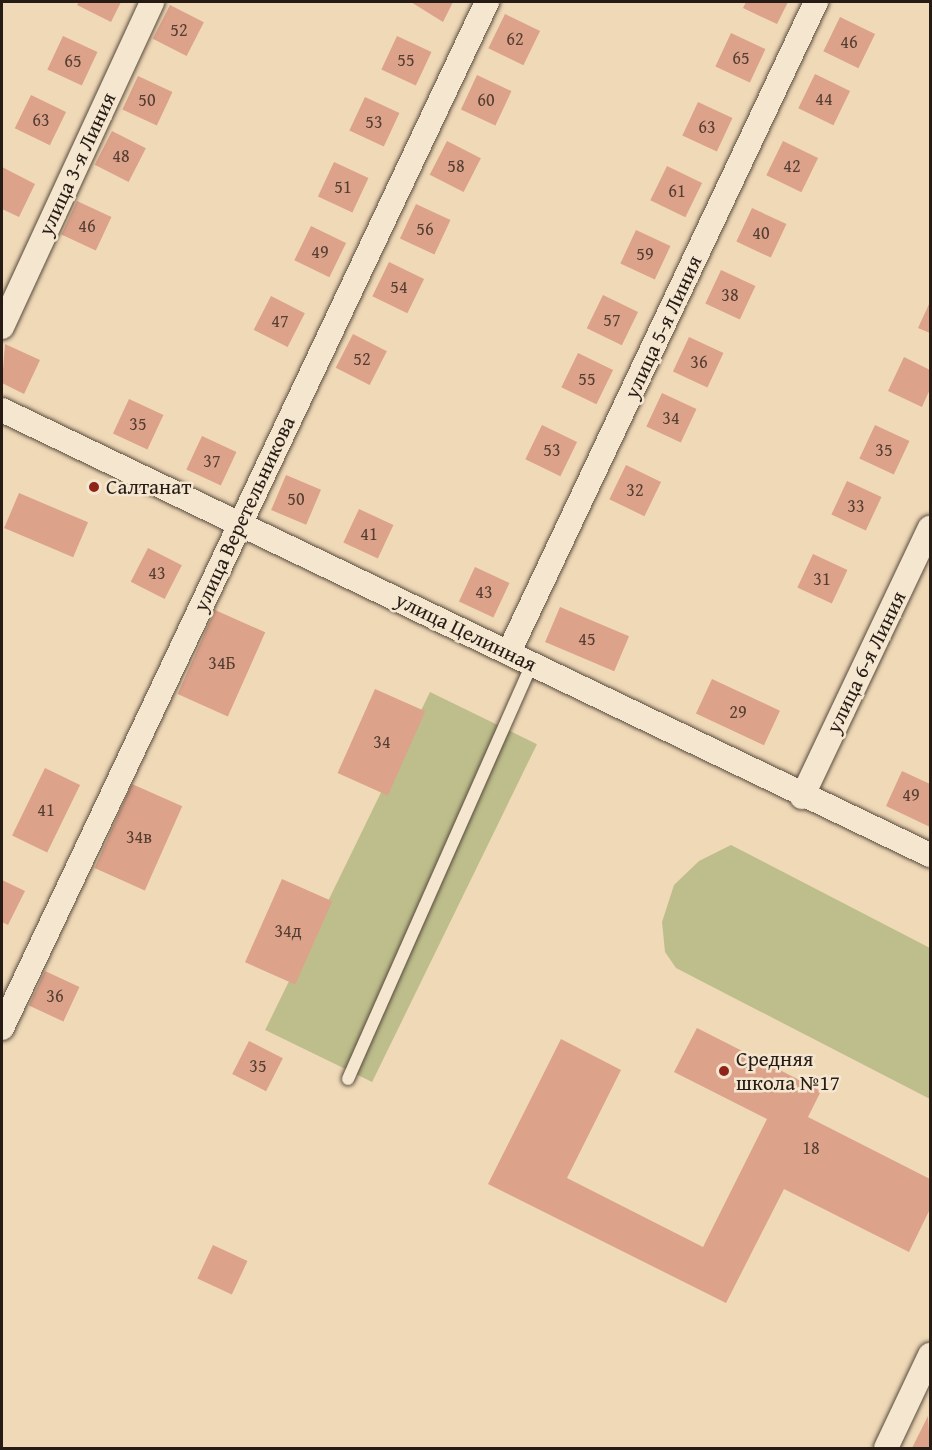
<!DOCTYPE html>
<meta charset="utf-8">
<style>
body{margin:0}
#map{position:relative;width:932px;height:1450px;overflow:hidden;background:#f0d9b7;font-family:"Gentium Book Plus",serif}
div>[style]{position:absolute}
.green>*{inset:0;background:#bebe8c;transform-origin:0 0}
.building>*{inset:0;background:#dca28a;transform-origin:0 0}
.roads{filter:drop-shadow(0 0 2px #584b3e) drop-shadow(0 0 2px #584b3e)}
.service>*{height:12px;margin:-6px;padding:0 6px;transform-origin:6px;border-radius:6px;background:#f5e6d0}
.minor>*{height:24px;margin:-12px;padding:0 12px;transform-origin:12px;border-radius:12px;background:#f5e6d0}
.dots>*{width:16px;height:16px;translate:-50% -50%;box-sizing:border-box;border:3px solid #f5e6d0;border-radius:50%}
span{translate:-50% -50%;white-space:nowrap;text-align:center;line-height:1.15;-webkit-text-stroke:5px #f5e6d0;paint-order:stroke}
.number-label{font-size:18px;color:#543e32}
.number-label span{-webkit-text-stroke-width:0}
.street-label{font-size:21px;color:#261c15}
.poi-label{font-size:21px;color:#261c15}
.left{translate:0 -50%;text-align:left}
.frame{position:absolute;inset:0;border:3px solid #261c15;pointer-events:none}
</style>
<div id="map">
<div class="green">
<div style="left:430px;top:692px;width:119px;height:376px;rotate:26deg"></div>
<div style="clip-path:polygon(731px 845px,930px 948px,930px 1099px,676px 968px,665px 952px,662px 922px,674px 885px,699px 861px)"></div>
</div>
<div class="building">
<div style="clip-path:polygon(79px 2px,121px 2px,111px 22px,77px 5px)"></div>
<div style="clip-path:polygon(411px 2px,453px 2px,443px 22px)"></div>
<div style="clip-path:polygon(746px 2px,788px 2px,777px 24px,743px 8px)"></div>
<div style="left:170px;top:5px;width:38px;height:38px;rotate:27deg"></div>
<div style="left:505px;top:14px;width:39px;height:38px;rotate:26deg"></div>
<div style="left:840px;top:17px;width:39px;height:38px;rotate:26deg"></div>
<div style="left:731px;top:33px;width:38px;height:37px;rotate:25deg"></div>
<div style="left:63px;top:36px;width:38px;height:37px;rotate:25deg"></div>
<div style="left:397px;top:36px;width:38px;height:37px;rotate:25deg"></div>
<div style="left:815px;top:74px;width:39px;height:38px;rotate:26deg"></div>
<div style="left:477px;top:75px;width:38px;height:38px;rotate:25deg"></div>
<div style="left:138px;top:76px;width:38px;height:37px;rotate:25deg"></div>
<div style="left:31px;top:95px;width:39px;height:37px;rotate:26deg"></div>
<div style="left:365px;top:97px;width:38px;height:37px;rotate:25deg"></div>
<div style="left:698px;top:102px;width:38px;height:37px;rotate:25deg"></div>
<div style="left:112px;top:131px;width:38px;height:38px;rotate:27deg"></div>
<div style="left:447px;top:141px;width:38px;height:38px;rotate:27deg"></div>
<div style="left:783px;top:141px;width:39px;height:38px;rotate:26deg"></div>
<div style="left:334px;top:162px;width:38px;height:38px;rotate:25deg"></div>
<div style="left:667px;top:166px;width:39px;height:38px;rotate:26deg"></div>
<div style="clip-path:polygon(2px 167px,35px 184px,19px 217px,2px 209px)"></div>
<div style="left:77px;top:201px;width:38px;height:37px;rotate:25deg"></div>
<div style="left:416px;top:204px;width:38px;height:38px;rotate:25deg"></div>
<div style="left:752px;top:208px;width:38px;height:37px;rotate:25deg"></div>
<div style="left:311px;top:226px;width:39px;height:38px;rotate:26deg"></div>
<div style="left:636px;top:230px;width:38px;height:37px;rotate:25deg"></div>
<div style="left:389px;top:262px;width:39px;height:38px;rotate:26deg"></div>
<div style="left:721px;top:270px;width:38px;height:37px;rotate:25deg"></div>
<div style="left:603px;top:295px;width:39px;height:37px;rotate:26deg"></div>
<div style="left:271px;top:296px;width:38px;height:38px;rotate:27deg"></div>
<div style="clip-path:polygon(930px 302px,930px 333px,918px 328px)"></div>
<div style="left:353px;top:334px;width:38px;height:38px;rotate:27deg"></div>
<div style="left:689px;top:337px;width:38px;height:38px;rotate:25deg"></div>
<div style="clip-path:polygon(5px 344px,40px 360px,24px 394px,2px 383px)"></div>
<div style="left:578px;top:353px;width:39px;height:38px;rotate:26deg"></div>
<div style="clip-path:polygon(904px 357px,930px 370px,930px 389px,922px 407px,888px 391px)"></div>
<div style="left:662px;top:393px;width:38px;height:37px;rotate:25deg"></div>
<div style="left:129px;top:399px;width:38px;height:38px;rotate:25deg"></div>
<div style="left:542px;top:425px;width:39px;height:38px;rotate:26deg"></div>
<div style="left:875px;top:425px;width:38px;height:37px;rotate:25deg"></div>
<div style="left:202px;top:436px;width:38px;height:37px;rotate:25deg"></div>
<div style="left:626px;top:465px;width:39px;height:38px;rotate:26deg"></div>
<div style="left:286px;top:475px;width:38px;height:38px;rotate:23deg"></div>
<div style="left:847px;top:481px;width:38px;height:37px;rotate:25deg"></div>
<div style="left:19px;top:493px;width:75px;height:38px;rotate:23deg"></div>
<div style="left:359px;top:509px;width:38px;height:37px;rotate:25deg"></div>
<div style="left:148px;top:548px;width:38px;height:38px;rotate:27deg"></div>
<div style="left:813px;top:554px;width:38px;height:37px;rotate:25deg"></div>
<div style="left:475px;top:567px;width:38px;height:38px;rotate:25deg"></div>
<div style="left:560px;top:607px;width:75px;height:38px;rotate:23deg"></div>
<div style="left:215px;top:610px;width:55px;height:92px;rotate:24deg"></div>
<div style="left:712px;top:679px;width:75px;height:38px;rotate:25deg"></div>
<div style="left:375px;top:689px;width:55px;height:92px;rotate:24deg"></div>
<div style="left:45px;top:768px;width:39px;height:75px;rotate:26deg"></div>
<div style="clip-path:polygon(902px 771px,930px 784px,930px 827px,886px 806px)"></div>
<div style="left:132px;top:784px;width:55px;height:92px;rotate:24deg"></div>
<div style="left:282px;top:879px;width:55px;height:91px;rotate:24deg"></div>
<div style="clip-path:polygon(2px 880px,25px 891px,8px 925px,2px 922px)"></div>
<div style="left:45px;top:971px;width:38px;height:38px;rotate:25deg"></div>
<div style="clip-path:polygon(697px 1028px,821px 1091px,808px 1117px,930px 1179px,930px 1209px,909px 1252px,784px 1189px,726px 1303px,488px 1184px,561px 1039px,621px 1070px,567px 1178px,703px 1247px,767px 1119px,674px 1072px)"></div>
<div style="left:249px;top:1041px;width:38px;height:37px;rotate:27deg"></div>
<div style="left:213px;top:1245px;width:38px;height:37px;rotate:25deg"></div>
<div style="clip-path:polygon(928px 1416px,930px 1448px,912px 1448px)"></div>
</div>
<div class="roads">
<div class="service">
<div style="left:348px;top:1079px;width:455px;rotate:-66.1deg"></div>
</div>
<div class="minor">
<div style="left:2px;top:327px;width:358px;rotate:-65.2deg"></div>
<div style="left:2px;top:410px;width:1029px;rotate:25.62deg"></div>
<div style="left:509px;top:652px;width:719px;rotate:-64.72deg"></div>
<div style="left:802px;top:797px;width:298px;rotate:-64.6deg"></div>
<div style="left:2px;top:1028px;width:1135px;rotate:-64.7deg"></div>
<div style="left:886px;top:1448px;width:103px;rotate:-64.7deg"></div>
</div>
</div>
<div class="dots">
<div style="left:94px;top:487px;background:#8f2418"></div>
<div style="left:724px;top:1071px;background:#8f2418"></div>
</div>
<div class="number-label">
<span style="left:179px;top:30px">52</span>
<span style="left:515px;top:39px">62</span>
<span style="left:849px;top:42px">46</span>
<span style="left:741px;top:58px">65</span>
<span style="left:406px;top:60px">55</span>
<span style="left:73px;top:61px">65</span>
<span style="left:824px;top:99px">44</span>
<span style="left:147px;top:100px">50</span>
<span style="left:486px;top:100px">60</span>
<span style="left:41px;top:120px">63</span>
<span style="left:374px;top:122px">53</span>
<span style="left:707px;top:127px">63</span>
<span style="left:121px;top:156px">48</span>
<span style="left:456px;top:166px">58</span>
<span style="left:792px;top:166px">42</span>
<span style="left:343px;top:187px">51</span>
<span style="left:677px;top:191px">61</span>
<span style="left:87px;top:226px">46</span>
<span style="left:425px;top:229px">56</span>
<span style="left:761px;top:233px">40</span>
<span style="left:320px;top:252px">49</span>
<span style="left:645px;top:254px">59</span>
<span style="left:399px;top:287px">54</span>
<span style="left:730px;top:295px">38</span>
<span style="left:612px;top:320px">57</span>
<span style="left:280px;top:321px">47</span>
<span style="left:362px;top:359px">52</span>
<span style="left:699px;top:362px">36</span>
<span style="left:587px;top:379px">55</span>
<span style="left:671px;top:418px">34</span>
<span style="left:138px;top:424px">35</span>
<span style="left:552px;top:450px">53</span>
<span style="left:884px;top:450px">35</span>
<span style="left:212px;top:461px">37</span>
<span style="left:635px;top:490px">32</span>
<span style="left:296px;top:499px">50</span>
<span style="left:856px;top:506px">33</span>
<span style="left:369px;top:534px">41</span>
<span style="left:157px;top:573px">43</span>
<span style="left:822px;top:579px">31</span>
<span style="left:484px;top:592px">43</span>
<span style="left:587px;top:639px">45</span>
<span style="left:222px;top:663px">34Б</span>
<span style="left:738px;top:712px">29</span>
<span style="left:382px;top:742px">34</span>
<span style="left:911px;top:795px">49</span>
<span style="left:46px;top:810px">41</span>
<span style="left:139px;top:837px">34в</span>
<span style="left:288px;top:931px">34д</span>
<span style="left:55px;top:996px">36</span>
<span style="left:258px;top:1066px">35</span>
<span style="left:811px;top:1148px">18</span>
</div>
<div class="street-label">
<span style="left:77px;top:164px;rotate:-65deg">улица 3-я Линия</span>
<span style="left:663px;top:327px;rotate:-65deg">улица 5-я Линия</span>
<span style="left:244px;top:514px;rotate:-65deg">улица Веретельникова</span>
<span style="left:466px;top:632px;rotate:26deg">улица Целинная</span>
<span style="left:866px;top:662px;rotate:-64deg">улица 6-я Линия</span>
</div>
<div class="poi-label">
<span class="left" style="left:106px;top:487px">Салтанат</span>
<span class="left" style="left:736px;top:1071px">Средняя<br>школа №17</span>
</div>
<div class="frame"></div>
</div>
